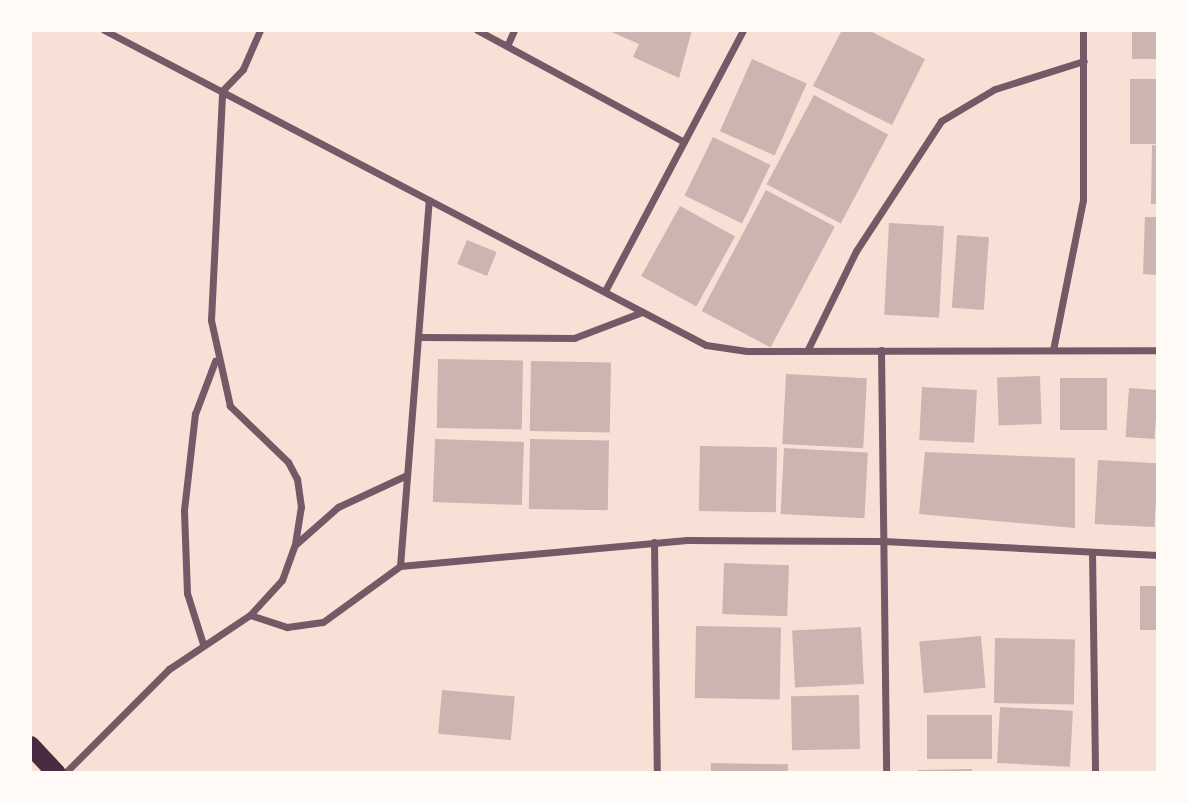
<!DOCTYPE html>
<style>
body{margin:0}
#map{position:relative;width:1188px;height:803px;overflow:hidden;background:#f7e1d7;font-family:Overpass,sans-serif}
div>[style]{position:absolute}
.building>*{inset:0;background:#ccb4b1;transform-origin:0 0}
.minor>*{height:7px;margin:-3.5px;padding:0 3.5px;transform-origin:3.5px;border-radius:3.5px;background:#755966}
.trunk>*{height:19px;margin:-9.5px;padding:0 9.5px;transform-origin:9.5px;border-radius:9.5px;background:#4a2c40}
span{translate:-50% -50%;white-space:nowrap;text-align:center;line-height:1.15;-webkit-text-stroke:7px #fffaf5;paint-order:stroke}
.frame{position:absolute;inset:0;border:32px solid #fffaf5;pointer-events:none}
</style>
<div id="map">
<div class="building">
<div style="clip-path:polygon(607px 30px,692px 30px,679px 78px,633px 57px,639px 44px)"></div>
<div style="clip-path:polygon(842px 30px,868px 30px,925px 59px,892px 125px,813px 86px)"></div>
<div style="left:1132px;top:30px;width:26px;height:29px"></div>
<div style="left:752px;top:59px;width:60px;height:79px;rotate:24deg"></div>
<div style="left:1158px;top:79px;width:65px;height:28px;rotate:90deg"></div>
<div style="left:814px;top:95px;width:84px;height:101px;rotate:28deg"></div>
<div style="left:713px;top:137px;width:64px;height:65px;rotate:26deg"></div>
<div style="clip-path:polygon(1152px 145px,1158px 146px,1158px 204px,1151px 204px)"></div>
<div style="left:766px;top:190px;width:78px;height:137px;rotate:28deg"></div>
<div style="left:680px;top:206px;width:63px;height:80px;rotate:29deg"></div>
<div style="clip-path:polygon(1145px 217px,1158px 217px,1158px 275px,1143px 274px)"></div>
<div style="left:889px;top:223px;width:55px;height:92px;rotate:3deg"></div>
<div style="left:957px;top:235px;width:32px;height:73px;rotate:4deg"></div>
<div style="left:467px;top:240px;width:32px;height:26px;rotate:22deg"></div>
<div style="left:438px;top:359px;width:85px;height:69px;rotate:1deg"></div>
<div style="left:531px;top:361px;width:80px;height:70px;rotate:1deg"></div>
<div style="left:786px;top:374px;width:81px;height:70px;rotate:3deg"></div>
<div style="left:1040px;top:376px;width:48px;height:43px;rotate:88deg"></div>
<div style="left:1060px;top:378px;width:47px;height:52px"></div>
<div style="left:922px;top:387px;width:55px;height:53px;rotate:3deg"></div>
<div style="left:1129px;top:388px;width:29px;height:49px;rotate:4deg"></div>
<div style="left:435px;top:439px;width:89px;height:63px;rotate:2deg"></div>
<div style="left:530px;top:439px;width:79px;height:70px;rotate:1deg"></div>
<div style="left:700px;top:446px;width:77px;height:65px;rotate:1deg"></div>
<div style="left:784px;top:448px;width:84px;height:66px;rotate:3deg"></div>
<div style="clip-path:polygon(925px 452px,1075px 458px,1075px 528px,919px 514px)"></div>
<div style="left:1098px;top:460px;width:60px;height:64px;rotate:3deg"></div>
<div style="left:724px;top:563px;width:65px;height:51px;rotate:2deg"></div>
<div style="left:1158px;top:586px;width:44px;height:18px;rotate:90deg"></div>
<div style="left:696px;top:626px;width:85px;height:72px;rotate:1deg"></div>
<div style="left:861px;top:627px;width:57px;height:69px;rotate:87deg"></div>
<div style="left:981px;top:636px;width:52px;height:62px;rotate:85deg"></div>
<div style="left:995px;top:638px;width:80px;height:65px;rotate:1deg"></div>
<div style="left:442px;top:690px;width:73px;height:44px;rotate:5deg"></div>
<div style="left:859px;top:695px;width:54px;height:68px;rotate:89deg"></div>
<div style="left:1000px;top:707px;width:73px;height:56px;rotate:3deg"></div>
<div style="left:992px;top:715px;width:44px;height:65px;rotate:90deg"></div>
<div style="left:711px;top:763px;width:77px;height:10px;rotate:1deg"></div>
<div style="clip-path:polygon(972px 769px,972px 773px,918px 773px,918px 770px)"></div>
</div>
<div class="minor">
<div style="left:104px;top:30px;width:679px;rotate:27.62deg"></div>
<div style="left:706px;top:345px;width:41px;rotate:8.3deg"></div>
<div style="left:747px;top:351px;width:411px;rotate:-0.1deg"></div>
<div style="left:477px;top:30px;width:235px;rotate:28.4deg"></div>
<div style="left:507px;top:46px;width:17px;rotate:-66deg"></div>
<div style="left:606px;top:289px;width:293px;rotate:-62.1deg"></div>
<div style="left:420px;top:337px;width:154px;rotate:0.4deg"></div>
<div style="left:574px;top:338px;width:73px;rotate:-20.9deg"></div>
<div style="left:808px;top:349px;width:109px;rotate:-63.9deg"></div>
<div style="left:856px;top:251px;width:155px;rotate:-56.8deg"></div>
<div style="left:941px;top:121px;width:63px;rotate:-30.7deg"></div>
<div style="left:995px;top:89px;width:93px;rotate:-17.5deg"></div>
<div style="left:881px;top:350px;width:423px;rotate:89.3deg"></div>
<div style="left:1053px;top:350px;width:153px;rotate:-78.7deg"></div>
<div style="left:1083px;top:200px;width:170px;rotate:-90deg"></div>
<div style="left:654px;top:542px;width:231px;rotate:89.3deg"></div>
<div style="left:296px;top:544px;width:56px;rotate:-41.4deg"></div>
<div style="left:338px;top:507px;width:76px;rotate:-24.9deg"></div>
<div style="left:1092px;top:552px;width:221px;rotate:89.2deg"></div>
<div style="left:400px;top:566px;width:367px;rotate:-85.5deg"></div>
<div style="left:250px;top:615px;width:39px;rotate:18deg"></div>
<div style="left:287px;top:627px;width:36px;rotate:-8deg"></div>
<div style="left:323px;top:622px;width:95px;rotate:-36deg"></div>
<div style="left:400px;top:566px;width:288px;rotate:-5.2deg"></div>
<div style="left:687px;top:540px;width:196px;rotate:0.3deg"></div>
<div style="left:883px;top:541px;width:275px;rotate:2.9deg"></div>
<div style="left:203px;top:644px;width:53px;rotate:-107.4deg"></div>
<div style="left:187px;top:593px;width:83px;rotate:-92.1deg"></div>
<div style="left:184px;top:510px;width:97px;rotate:-83.5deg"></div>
<div style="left:195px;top:414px;width:57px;rotate:-69.3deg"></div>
<div style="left:65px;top:773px;width:147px;rotate:-45deg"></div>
<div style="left:169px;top:669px;width:97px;rotate:-33.7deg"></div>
<div style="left:250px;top:615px;width:47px;rotate:-47.6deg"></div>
<div style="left:282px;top:580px;width:38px;rotate:-70deg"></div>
<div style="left:295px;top:544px;width:37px;rotate:-81deg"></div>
<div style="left:301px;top:507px;width:28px;rotate:-98deg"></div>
<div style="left:297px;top:479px;width:19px;rotate:-118deg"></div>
<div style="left:288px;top:462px;width:81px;rotate:-136deg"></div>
<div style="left:230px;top:406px;width:88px;rotate:-102.5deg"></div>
<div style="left:211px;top:320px;width:229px;rotate:-87.2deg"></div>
<div style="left:222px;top:91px;width:30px;rotate:-46deg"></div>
<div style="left:243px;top:69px;width:43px;rotate:-66.4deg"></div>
</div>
<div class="trunk">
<div style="left:30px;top:745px;width:38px;rotate:47deg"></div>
</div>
<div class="frame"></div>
</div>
